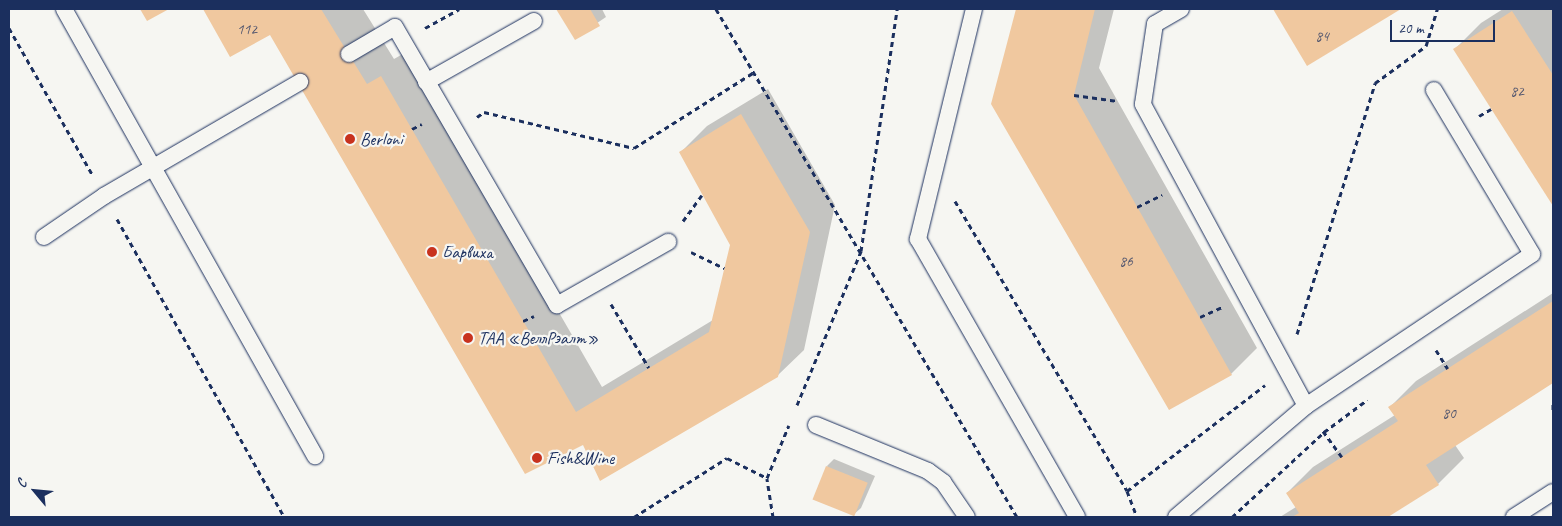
<!DOCTYPE html>
<meta charset="utf-8">
<style>
body{margin:0}
#map{position:relative;width:1562px;height:526px;overflow:hidden;background:#f6f6f2;font-family:Caveat,sans-serif}
div>[style]{position:absolute}
.shadow>*{inset:0;background:#0003}
.building>*{inset:0;background:#f0c89f;transform-origin:0 0}
.path>*{height:3px;margin-top:-1.5px;transform-origin:0;background:repeating-linear-gradient(90deg,#1b2f5e 0 5px,transparent 0 9px)}
.roads{filter:drop-shadow(0 0 1px #1b2f5e) drop-shadow(0 0 1px #1b2f5e)}
.service>*{height:16px;margin:-8px;padding:0 8px;transform-origin:8px;border-radius:8px;background:#f6f6f2}
.dots>*{width:14px;height:14px;translate:-50% -50%;box-sizing:border-box;border:2px solid #f6f6f2;border-radius:50%}
span{translate:-50% -50%;white-space:nowrap;text-align:center;line-height:1.15;-webkit-text-stroke:4.5px #f6f6f2;paint-order:stroke}
.number-label{font-size:15px;color:#50556e}
.number-label span{-webkit-text-stroke-width:0}
.poi-label{font-size:18px;color:#1b2f5e}
.left{translate:0 -50%;text-align:left}
.frame{position:absolute;inset:0;border:10px solid #1b2f5e;pointer-events:none}
.north{position:absolute;left:10px;top:466px;width:50px;height:50px;-webkit-text-stroke:4px #f6f6f2;paint-order:stroke;rotate:298deg;font-size:14px;font-weight:700;line-height:20px;text-align:center;color:#1b2f5e}
.north::after{content:'';display:block;margin:auto;width:18px;height:22px;background:#1b2f5e;clip-path:polygon(50% 0,100% 100%,50% 72%,0 100%)}
.scale{position:absolute;left:1390px;top:20px;width:105px;height:22px;box-sizing:border-box;border:2px solid #1b2f5e;border-top:0;padding-left:6px;font-size:15px;line-height:18px;white-space:nowrap;color:#1b2f5e;-webkit-text-stroke:4px #f6f6f2;paint-order:stroke}
</style>
<div id="map">
<div class="shadow">
<div style="clip-path:polygon(204px 9px,363px 9px,394px 59px,408px 51px,602px 387px,713px 320px,731px 245px,681px 152px,707px 126px,768px 89px,835px 205px,804px 350px,777px 376px,584px 444px,271px 33px,231px 55px)"></div>
<div style="clip-path:polygon(558px 9px,602px 9px,606px 17px,575px 38px)"></div>
<div style="clip-path:polygon(1017px 9px,1114px 9px,1099px 68px,1257px 348px,1231px 374px,1169px 408px,992px 104px)"></div>
<div style="clip-path:polygon(1275px 9px,1399px 9px,1308px 64px)"></div>
<div style="clip-path:polygon(1503px 9px,1553px 9px,1553px 204px,1455px 49px,1481px 23px)"></div>
<div style="clip-path:polygon(1553px 293px,1553px 382px,1455px 445px,1464px 458px,1438px 484px,1386px 517px,1280px 517px,1296px 507px,1287px 493px,1313px 467px,1395px 415px,1390px 407px,1416px 381px)"></div>
<div style="clip-path:polygon(834px 459px,875px 476px,861px 508px,853px 515px,827px 466px)"></div>
</div>
<div class="building">
<div style="clip-path:polygon(140px 9px,169px 9px,147px 21px)"></div>
<div style="clip-path:polygon(203px 9px,321px 9px,367px 84px,381px 76px,576px 412px,709px 332px,730px 245px,679px 152px,741px 114px,810px 232px,778px 377px,600px 481px,583px 445px,525px 474px,270px 35px,230px 57px)"></div>
<div style="clip-path:polygon(556px 9px,590px 9px,600px 26px,575px 40px)"></div>
<div style="clip-path:polygon(1016px 9px,1095px 9px,1074px 95px,1232px 375px,1169px 410px,991px 104px)"></div>
<div style="clip-path:polygon(1273px 9px,1401px 9px,1307px 66px)"></div>
<div style="clip-path:polygon(1512px 11px,1553px 75px,1553px 206px,1453px 49px)"></div>
<div style="clip-path:polygon(1553px 301px,1553px 383px,1426px 465px,1439px 485px,1388px 517px,1292px 517px,1299px 513px,1286px 493px,1398px 421px,1388px 407px)"></div>
<div style="left:826px;top:466px;width:45px;height:36px;rotate:22deg"></div>
</div>
<div class="path">
<div style="left:716px;top:9px;width:590px;rotate:59.35deg"></div>
<div style="left:9px;top:28px;width:168px;rotate:60.4deg"></div>
<div style="left:425px;top:28px;width:39px;rotate:-29deg"></div>
<div style="left:1074px;top:95px;width:44px;rotate:7.8deg"></div>
<div style="left:1479px;top:116px;width:14px;rotate:-30deg"></div>
<div style="left:477px;top:117px;width:9px;rotate:-36deg"></div>
<div style="left:484px;top:112px;width:154px;rotate:13.5deg"></div>
<div style="left:634px;top:148px;width:142px;rotate:-32.3deg"></div>
<div style="left:412px;top:129px;width:11px;rotate:-27deg"></div>
<div style="left:955px;top:201px;width:337px;rotate:59.3deg"></div>
<div style="left:1127px;top:491px;width:174px;rotate:-37.5deg"></div>
<div style="left:1137px;top:207px;width:28px;rotate:-26deg"></div>
<div style="left:117px;top:219px;width:342px;rotate:60.7deg"></div>
<div style="left:683px;top:221px;width:32px;rotate:-54deg"></div>
<div style="left:691px;top:252px;width:37px;rotate:26deg"></div>
<div style="left:611px;top:304px;width:74px;rotate:59.3deg"></div>
<div style="left:1200px;top:317px;width:24px;rotate:-24deg"></div>
<div style="left:523px;top:321px;width:12px;rotate:-24deg"></div>
<div style="left:1297px;top:334px;width:263px;rotate:-72.7deg"></div>
<div style="left:1375px;top:83px;width:63px;rotate:-36deg"></div>
<div style="left:1426px;top:46px;width:39px;rotate:-73deg"></div>
<div style="left:1436px;top:350px;width:22px;rotate:58deg"></div>
<div style="left:1553px;top:404px;width:8px;rotate:90deg"></div>
<div style="left:797px;top:405px;width:167px;rotate:-67.4deg"></div>
<div style="left:861px;top:251px;width:245px;rotate:-81.5deg"></div>
<div style="left:1323px;top:431px;width:32px;rotate:54deg"></div>
<div style="left:1127px;top:491px;width:28px;rotate:69deg"></div>
<div style="left:634px;top:517px;width:110px;rotate:-32.4deg"></div>
<div style="left:727px;top:458px;width:45px;rotate:26.6deg"></div>
<div style="left:773px;top:517px;width:39px;rotate:-99deg"></div>
<div style="left:767px;top:478px;width:57px;rotate:-67.5deg"></div>
<div style="left:1232px;top:517px;width:125px;rotate:-42.7deg"></div>
<div style="left:1324px;top:432px;width:54px;rotate:-36.7deg"></div>
</div>
<div class="roads">
<div class="service">
<div style="left:64px;top:9px;width:513px;rotate:60.68deg"></div>
<div style="left:974px;top:9px;width:237px;rotate:103.7deg"></div>
<div style="left:918px;top:239px;width:320px;rotate:60.2deg"></div>
<div style="left:349px;top:54px;width:53px;rotate:-30.4deg"></div>
<div style="left:395px;top:27px;width:322px;rotate:59.8deg"></div>
<div style="left:557px;top:305px;width:128px;rotate:-29.6deg"></div>
<div style="left:426px;top:82px;width:124px;rotate:-29.5deg"></div>
<div style="left:44px;top:237px;width:73px;rotate:-34.3deg"></div>
<div style="left:104px;top:196px;width:227px;rotate:-30.2deg"></div>
<div style="left:1306px;top:406px;width:272px;rotate:-33.9deg"></div>
<div style="left:1532px;top:254px;width:191px;rotate:-120.9deg"></div>
<div style="left:816px;top:425px;width:121px;rotate:22.3deg"></div>
<div style="left:928px;top:471px;width:19px;rotate:36deg"></div>
<div style="left:943px;top:482px;width:42px;rotate:55.6deg"></div>
<div style="left:1176px;top:517px;width:171px;rotate:-40.5deg"></div>
<div style="left:1306px;top:406px;width:343px;rotate:-118.4deg"></div>
<div style="left:1143px;top:104px;width:81px;rotate:-81.5deg"></div>
<div style="left:1155px;top:24px;width:30px;rotate:-30deg"></div>
<div style="left:1514px;top:517px;width:46px;rotate:-32.7deg"></div>
</div>
</div>
<div class="dots">
<div style="left:350px;top:139px;background:#c8321e"></div>
<div style="left:432px;top:252px;background:#c8321e"></div>
<div style="left:468px;top:338px;background:#c8321e"></div>
<div style="left:537px;top:458px;background:#c8321e"></div>
</div>
<div class="number-label">
<span style="left:247px;top:30px">112</span>
<span style="left:1322px;top:37px">84</span>
<span style="left:1517px;top:92px">82</span>
<span style="left:1126px;top:262px">86</span>
<span style="left:1449px;top:414px">80</span>
</div>
<div class="poi-label">
<span class="left" style="left:360px;top:139px">Berloni</span>
<span class="left" style="left:442px;top:252px">Барвиха</span>
<span class="left" style="left:478px;top:338px">ТАА «ВеллРэалт»</span>
<span class="left" style="left:547px;top:458px">Fish&amp;Wine</span>
</div>
<div class="frame"></div>
<div class="north">С</div>
<div class="scale">20 m</div>
</div>
